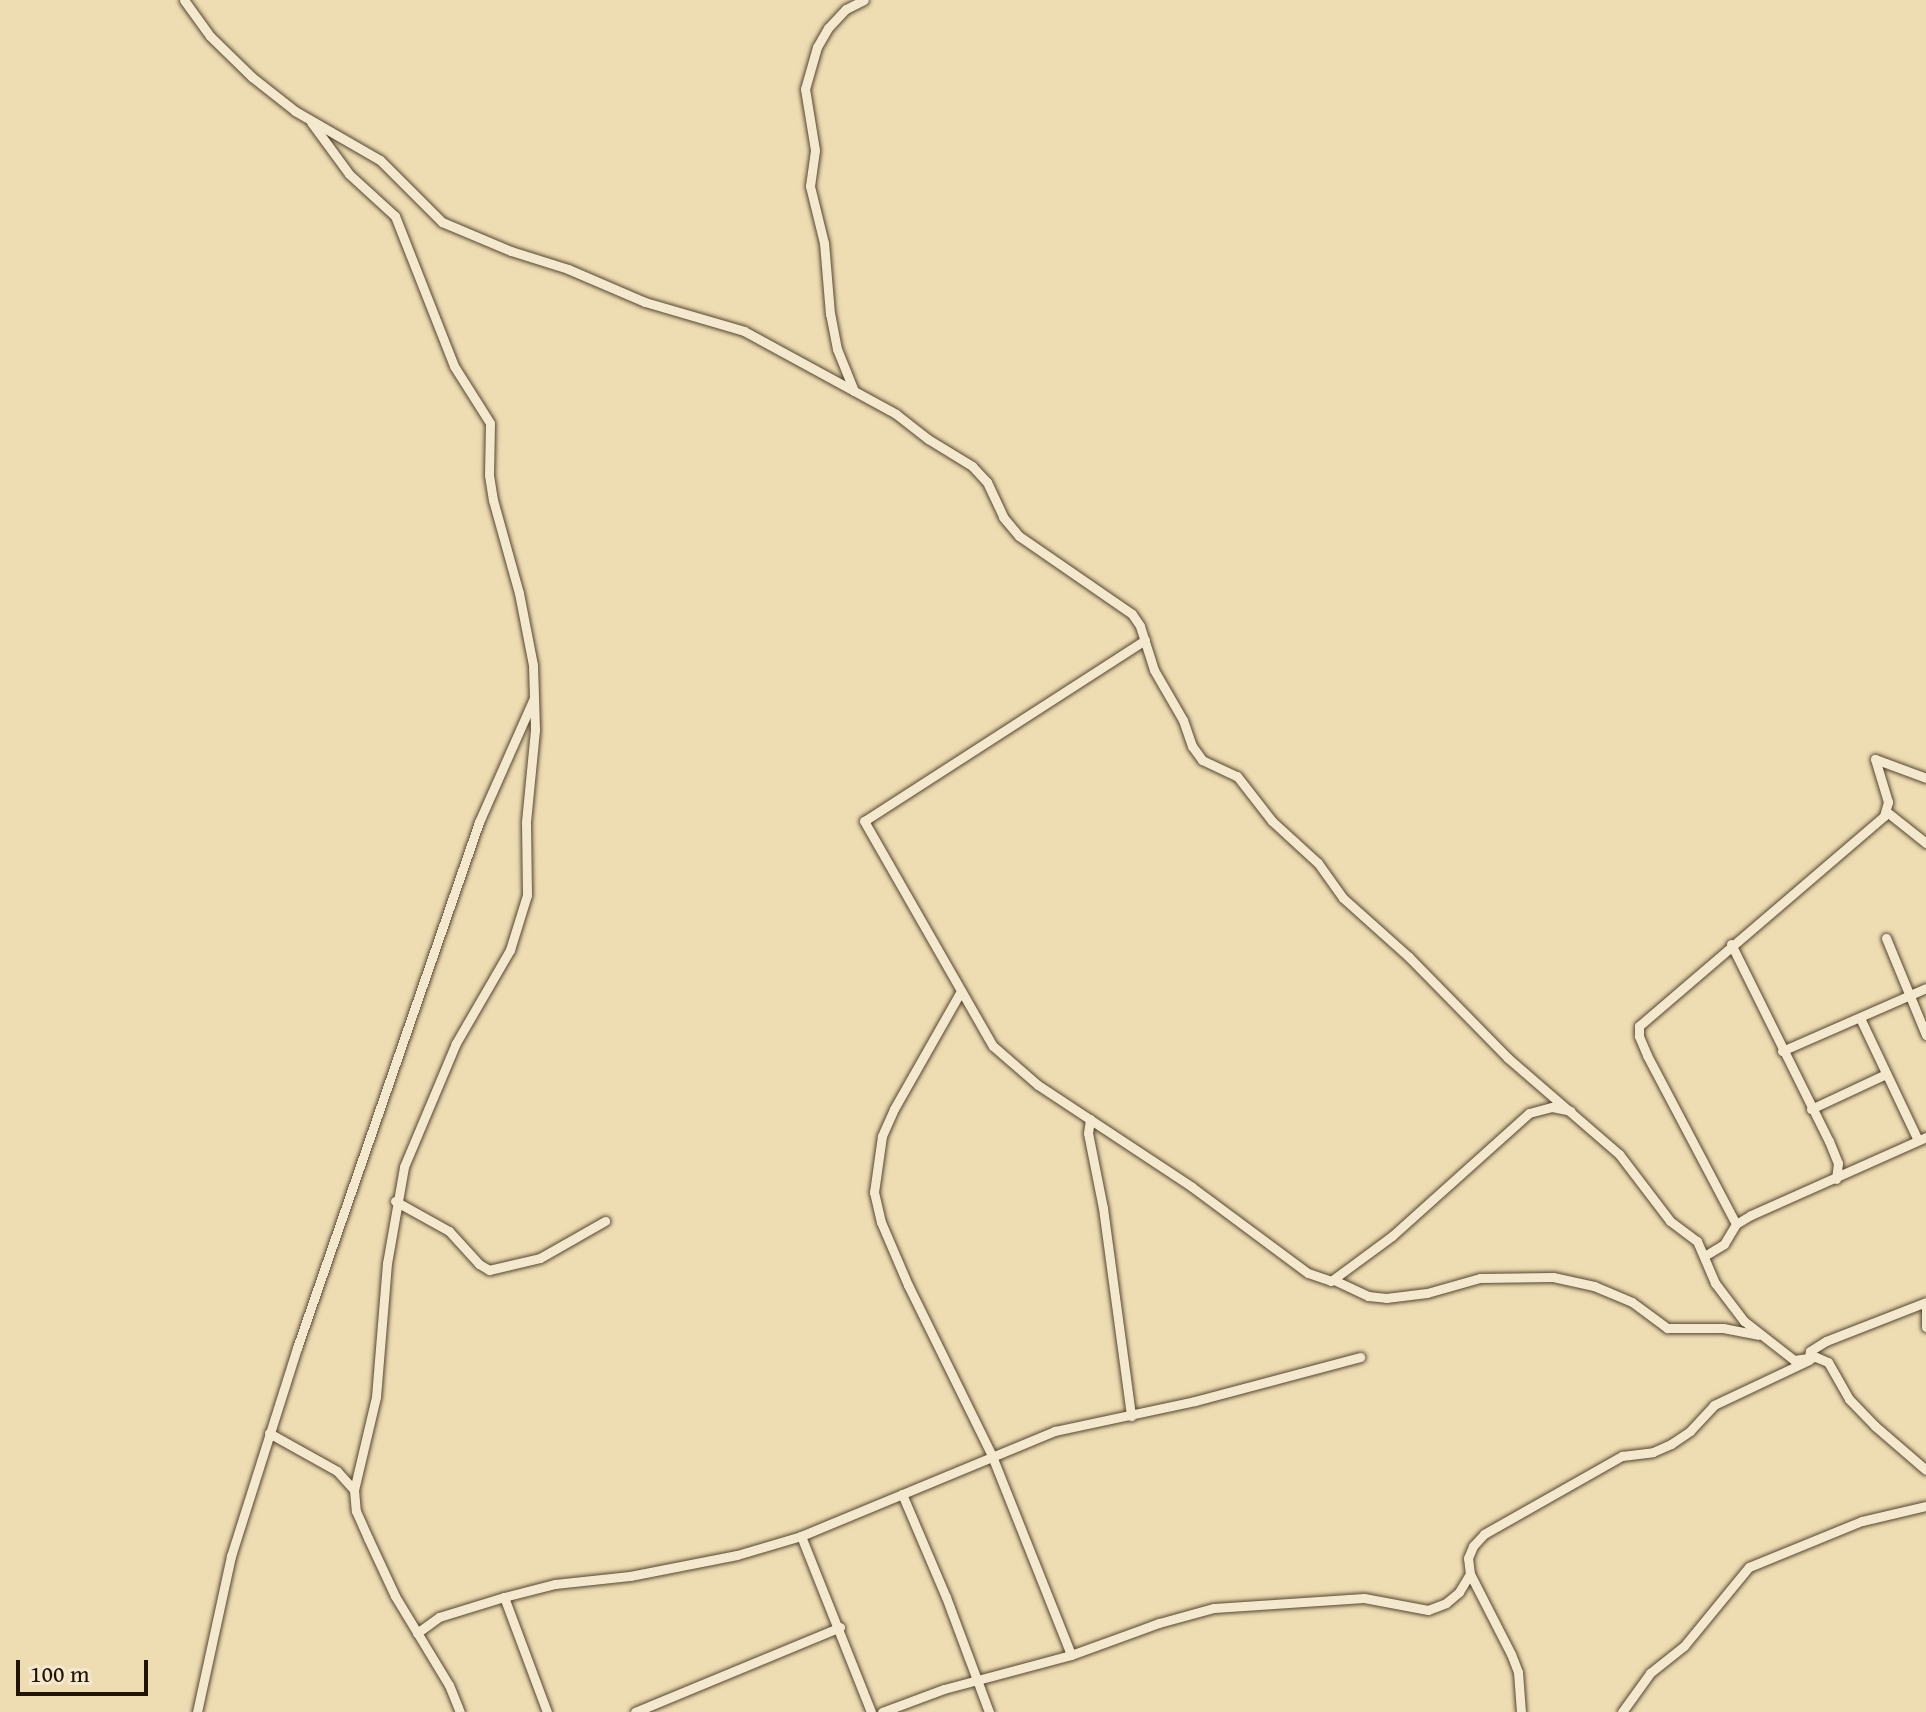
<!DOCTYPE html>
<style>
body{margin:0}
#map{position:relative;width:1926px;height:1712px;overflow:hidden;background:#eedcb3;font-family:"Gentium Book Plus",serif}
div>[style]{position:absolute}
.roads{filter:drop-shadow(0 0 2px #554630) drop-shadow(0 0 2px #554630)}
.minor>*{height:9px;margin:-4.5px;padding:0 4.5px;transform-origin:4.5px;border-radius:4.5px;background:#f4e8ce}
span{translate:-50% -50%;white-space:nowrap;text-align:center;line-height:1.15;-webkit-text-stroke:8px #f4e8ce;paint-order:stroke}
.scale{position:absolute;left:16px;top:1660px;width:132px;height:36px;box-sizing:border-box;border:4px solid #221404;border-top:0;padding-left:10px;font-size:24px;line-height:28px;white-space:nowrap;color:#221404;-webkit-text-stroke:6px #f4e8ce;paint-order:stroke}
</style>
<div id="map">
<div class="roads">
<div class="minor">
<div style="left:184px;top:0;width:44px;rotate:54.2deg"></div>
<div style="left:210px;top:36px;width:59px;rotate:44.3deg"></div>
<div style="left:252px;top:77px;width:55px;rotate:38.3deg"></div>
<div style="left:295px;top:111px;width:98px;rotate:30deg"></div>
<div style="left:380px;top:160px;width:88px;rotate:45deg"></div>
<div style="left:442px;top:222px;width:75px;rotate:22.8deg"></div>
<div style="left:511px;top:251px;width:60px;rotate:17.5deg"></div>
<div style="left:568px;top:269px;width:84px;rotate:23.2deg"></div>
<div style="left:645px;top:302px;width:103px;rotate:16.3deg"></div>
<div style="left:744px;top:331px;width:173px;rotate:28.6deg"></div>
<div style="left:896px;top:414px;width:41px;rotate:38deg"></div>
<div style="left:928px;top:439px;width:52px;rotate:31.5deg"></div>
<div style="left:972px;top:466px;width:22px;rotate:47deg"></div>
<div style="left:987px;top:482px;width:38px;rotate:65deg"></div>
<div style="left:1003px;top:517px;width:25px;rotate:50deg"></div>
<div style="left:1019px;top:536px;width:137px;rotate:34.6deg"></div>
<div style="left:1132px;top:614px;width:14px;rotate:56deg"></div>
<div style="left:1140px;top:626px;width:46px;rotate:72.3deg"></div>
<div style="left:1154px;top:670px;width:58px;rotate:59.9deg"></div>
<div style="left:1183px;top:720px;width:28px;rotate:71deg"></div>
<div style="left:1192px;top:746px;width:17px;rotate:54deg"></div>
<div style="left:1202px;top:760px;width:38px;rotate:25deg"></div>
<div style="left:1237px;top:776px;width:57px;rotate:52.1deg"></div>
<div style="left:1272px;top:821px;width:62px;rotate:42.4deg"></div>
<div style="left:1318px;top:863px;width:43px;rotate:54.5deg"></div>
<div style="left:1343px;top:898px;width:89px;rotate:41.8deg"></div>
<div style="left:1409px;top:957px;width:141px;rotate:45.6deg"></div>
<div style="left:1508px;top:1058px;width:147px;rotate:40.9deg"></div>
<div style="left:1619px;top:1154px;width:84px;rotate:52.7deg"></div>
<div style="left:1670px;top:1221px;width:34px;rotate:37deg"></div>
<div style="left:1697px;top:1241px;width:46px;rotate:66.8deg"></div>
<div style="left:1715px;top:1283px;width:48px;rotate:52.7deg"></div>
<div style="left:1744px;top:1321px;width:63px;rotate:38deg"></div>
<div style="left:1794px;top:1360px;width:22px;rotate:-8deg"></div>
<div style="left:1816px;top:1357px;width:13px;rotate:23deg"></div>
<div style="left:1828px;top:1362px;width:43px;rotate:60.4deg"></div>
<div style="left:1849px;top:1399px;width:37px;rotate:46deg"></div>
<div style="left:1875px;top:1426px;width:67px;rotate:40.8deg"></div>
<div style="left:311px;top:122px;width:64px;rotate:53.8deg"></div>
<div style="left:349px;top:174px;width:62px;rotate:42.4deg"></div>
<div style="left:395px;top:216px;width:161px;rotate:68.5deg"></div>
<div style="left:454px;top:366px;width:67px;rotate:57.7deg"></div>
<div style="left:490px;top:423px;width:52px;rotate:91.1deg"></div>
<div style="left:489px;top:475px;width:25px;rotate:81deg"></div>
<div style="left:493px;top:500px;width:97px;rotate:74.4deg"></div>
<div style="left:519px;top:593px;width:73px;rotate:79deg"></div>
<div style="left:533px;top:665px;width:65px;rotate:88.2deg"></div>
<div style="left:535px;top:730px;width:92px;rotate:95.6deg"></div>
<div style="left:526px;top:822px;width:73px;rotate:89.2deg"></div>
<div style="left:527px;top:895px;width:58px;rotate:107.2deg"></div>
<div style="left:510px;top:950px;width:108px;rotate:120.1deg"></div>
<div style="left:456px;top:1043px;width:134px;rotate:112.8deg"></div>
<div style="left:404px;top:1167px;width:97px;rotate:100deg"></div>
<div style="left:387px;top:1263px;width:134px;rotate:94.7deg"></div>
<div style="left:376px;top:1397px;width:96px;rotate:103.3deg"></div>
<div style="left:354px;top:1490px;width:21px;rotate:85deg"></div>
<div style="left:356px;top:1511px;width:30px;rotate:66deg"></div>
<div style="left:368px;top:1538px;width:64px;rotate:65deg"></div>
<div style="left:395px;top:1596px;width:104px;rotate:58.8deg"></div>
<div style="left:449px;top:1685px;width:29px;rotate:68deg"></div>
<div style="left:854px;top:391px;width:45px;rotate:-112deg"></div>
<div style="left:837px;top:349px;width:36px;rotate:-101deg"></div>
<div style="left:830px;top:314px;width:71px;rotate:-94.8deg"></div>
<div style="left:824px;top:243px;width:59px;rotate:-103.8deg"></div>
<div style="left:810px;top:186px;width:36px;rotate:-82deg"></div>
<div style="left:815px;top:150px;width:62px;rotate:-99.3deg"></div>
<div style="left:805px;top:89px;width:44px;rotate:-74.1deg"></div>
<div style="left:817px;top:47px;width:22px;rotate:-60deg"></div>
<div style="left:828px;top:28px;width:26px;rotate:-47deg"></div>
<div style="left:846px;top:9px;width:20px;rotate:-27deg"></div>
<div style="left:1145px;top:640px;width:334px;rotate:147.2deg"></div>
<div style="left:864px;top:821px;width:259px;rotate:60.2deg"></div>
<div style="left:993px;top:1046px;width:60px;rotate:40.9deg"></div>
<div style="left:1038px;top:1085px;width:185px;rotate:33.5deg"></div>
<div style="left:1192px;top:1187px;width:144px;rotate:36.6deg"></div>
<div style="left:1308px;top:1273px;width:24px;rotate:19deg"></div>
<div style="left:1331px;top:1281px;width:76px;rotate:-36.4deg"></div>
<div style="left:1392px;top:1236px;width:184px;rotate:-41.9deg"></div>
<div style="left:1529px;top:1113px;width:24px;rotate:-15deg"></div>
<div style="left:1552px;top:1107px;width:19px;rotate:12deg"></div>
<div style="left:1887px;top:812px;width:50px;rotate:38.5deg"></div>
<div style="left:1886px;top:938px;width:105px;rotate:67.6deg"></div>
<div style="left:1731px;top:944px;width:220px;rotate:63.6deg"></div>
<div style="left:1829px;top:1141px;width:24px;rotate:68deg"></div>
<div style="left:1838px;top:1163px;width:16px;rotate:97deg"></div>
<div style="left:961px;top:991px;width:136px;rotate:119.6deg"></div>
<div style="left:894px;top:1109px;width:30px;rotate:114deg"></div>
<div style="left:882px;top:1136px;width:57px;rotate:98.1deg"></div>
<div style="left:874px;top:1192px;width:31px;rotate:77deg"></div>
<div style="left:881px;top:1222px;width:69px;rotate:66.8deg"></div>
<div style="left:908px;top:1285px;width:191px;rotate:63.8deg"></div>
<div style="left:992px;top:1456px;width:214px;rotate:68.3deg"></div>
<div style="left:1860px;top:1018px;width:135px;rotate:64.6deg"></div>
<div style="left:1782px;top:1051px;width:157px;rotate:-23.6deg"></div>
<div style="left:1811px;top:1109px;width:83px;rotate:-25deg"></div>
<div style="left:1090px;top:1119px;width:14px;rotate:98deg"></div>
<div style="left:1088px;top:1133px;width:76px;rotate:78.7deg"></div>
<div style="left:1103px;top:1208px;width:210px;rotate:82.3deg"></div>
<div style="left:395px;top:1201px;width:62px;rotate:29.1deg"></div>
<div style="left:449px;top:1231px;width:45px;rotate:47.7deg"></div>
<div style="left:479px;top:1264px;width:12px;rotate:31deg"></div>
<div style="left:489px;top:1270px;width:52px;rotate:-13.2deg"></div>
<div style="left:540px;top:1258px;width:75px;rotate:-29.6deg"></div>
<div style="left:1736px;top:1224px;width:191px;rotate:-117.8deg"></div>
<div style="left:1647px;top:1055px;width:21px;rotate:-113deg"></div>
<div style="left:1639px;top:1036px;width:10px;rotate:-90deg"></div>
<div style="left:1639px;top:1026px;width:323px;rotate:-40.6deg"></div>
<div style="left:1884px;top:816px;width:15px;rotate:-74deg"></div>
<div style="left:1888px;top:802px;width:45px;rotate:-106.8deg"></div>
<div style="left:1875px;top:759px;width:54px;rotate:20.4deg"></div>
<div style="left:1706px;top:1255px;width:21px;rotate:-31deg"></div>
<div style="left:1724px;top:1244px;width:23px;rotate:-59deg"></div>
<div style="left:1736px;top:1224px;width:17px;rotate:-31deg"></div>
<div style="left:1751px;top:1215px;width:192px;rotate:-24deg"></div>
<div style="left:1334px;top:1280px;width:38px;rotate:25deg"></div>
<div style="left:1368px;top:1296px;width:18px;rotate:6deg"></div>
<div style="left:1386px;top:1298px;width:41px;rotate:-7deg"></div>
<div style="left:1427px;top:1293px;width:55px;rotate:-15.8deg"></div>
<div style="left:1480px;top:1278px;width:73px;rotate:-0.8deg"></div>
<div style="left:1553px;top:1277px;width:42px;rotate:12.4deg"></div>
<div style="left:1594px;top:1286px;width:41px;rotate:22.8deg"></div>
<div style="left:1632px;top:1302px;width:44px;rotate:36.6deg"></div>
<div style="left:1667px;top:1328px;width:56px"></div>
<div style="left:1723px;top:1328px;width:36px;rotate:11deg"></div>
<div style="left:1926px;top:1305px;width:22px;rotate:90deg"></div>
<div style="left:1809px;top:1357px;width:6px;rotate:-81deg"></div>
<div style="left:1810px;top:1351px;width:19px;rotate:-32deg"></div>
<div style="left:1826px;top:1341px;width:107px;rotate:-21.3deg"></div>
<div style="left:269px;top:1433px;width:78px;rotate:29.2deg"></div>
<div style="left:337px;top:1471px;width:25px;rotate:48deg"></div>
<div style="left:902px;top:1494px;width:112px;rotate:66.9deg"></div>
<div style="left:946px;top:1597px;width:123px;rotate:69.5deg"></div>
<div style="left:801px;top:1536px;width:189px;rotate:68.3deg"></div>
<div style="left:504px;top:1597px;width:123px;rotate:69.5deg"></div>
<div style="left:417px;top:1633px;width:27px;rotate:-36deg"></div>
<div style="left:439px;top:1617px;width:68px;rotate:-17.1deg"></div>
<div style="left:504px;top:1597px;width:53px;rotate:-14.3deg"></div>
<div style="left:555px;top:1584px;width:75px;rotate:-6.1deg"></div>
<div style="left:630px;top:1576px;width:109px;rotate:-11.1deg"></div>
<div style="left:737px;top:1555px;width:67px;rotate:-16.5deg"></div>
<div style="left:801px;top:1536px;width:275px;rotate:-22.5deg"></div>
<div style="left:1055px;top:1431px;width:143px;rotate:-12.1deg"></div>
<div style="left:1195px;top:1401px;width:171px;rotate:-14.9deg"></div>
<div style="left:197px;top:1712px;width:160px;rotate:-77.7deg"></div>
<div style="left:231px;top:1556px;width:218px;rotate:-72.4deg"></div>
<div style="left:297px;top:1348px;width:557px;rotate:-70.91deg"></div>
<div style="left:479px;top:822px;width:133px;rotate:-66.1deg"></div>
<div style="left:635px;top:1712px;width:222px;rotate:-22.5deg"></div>
<div style="left:882px;top:1712px;width:66px;rotate:-20.4deg"></div>
<div style="left:944px;top:1689px;width:131px;rotate:-15deg"></div>
<div style="left:1071px;top:1655px;width:94px;rotate:-20deg"></div>
<div style="left:1159px;top:1623px;width:57px;rotate:-15.3deg"></div>
<div style="left:1214px;top:1608px;width:150px;rotate:-3.8deg"></div>
<div style="left:1364px;top:1598px;width:65px;rotate:10.6deg"></div>
<div style="left:1428px;top:1610px;width:19px;rotate:-21deg"></div>
<div style="left:1446px;top:1603px;width:17px;rotate:-40deg"></div>
<div style="left:1459px;top:1592px;width:21px;rotate:-59deg"></div>
<div style="left:1521px;top:1712px;width:40px;rotate:-94.3deg"></div>
<div style="left:1518px;top:1672px;width:19px;rotate:-111deg"></div>
<div style="left:1511px;top:1654px;width:90px;rotate:-117.1deg"></div>
<div style="left:1470px;top:1574px;width:16px;rotate:-97deg"></div>
<div style="left:1468px;top:1558px;width:13px;rotate:-67deg"></div>
<div style="left:1473px;top:1546px;width:16px;rotate:-47deg"></div>
<div style="left:1484px;top:1534px;width:159px;rotate:-29.5deg"></div>
<div style="left:1622px;top:1456px;width:31px;rotate:-7deg"></div>
<div style="left:1653px;top:1452px;width:20px;rotate:-24deg"></div>
<div style="left:1671px;top:1444px;width:23px;rotate:-34deg"></div>
<div style="left:1690px;top:1431px;width:35px;rotate:-47deg"></div>
<div style="left:1714px;top:1405px;width:105px;rotate:-25.3deg"></div>
<div style="left:1622px;top:1712px;width:48px;rotate:-54.3deg"></div>
<div style="left:1650px;top:1673px;width:43px;rotate:-38.5deg"></div>
<div style="left:1684px;top:1646px;width:102px;rotate:-50.6deg"></div>
<div style="left:1749px;top:1567px;width:122px;rotate:-22.2deg"></div>
<div style="left:1862px;top:1521px;width:66px;rotate:-13.2deg"></div>
</div>
</div>
<div class="scale">100 m</div>
</div>
